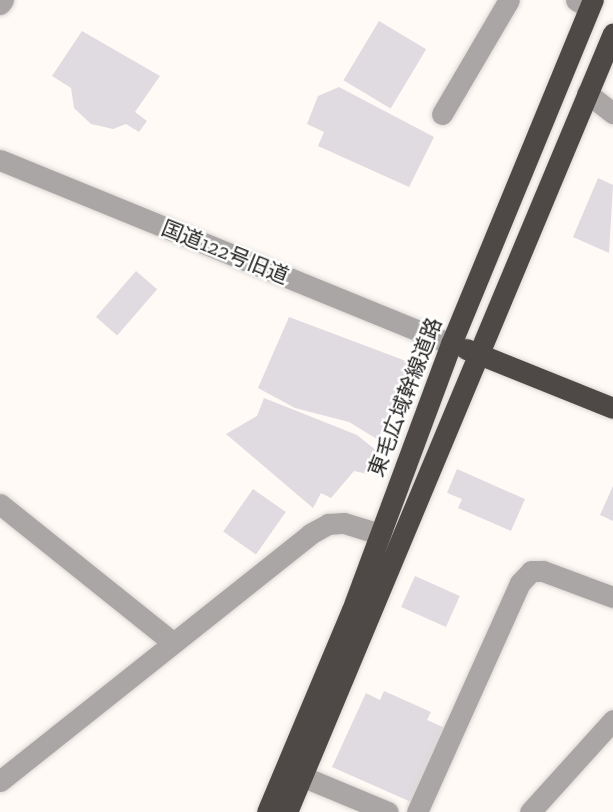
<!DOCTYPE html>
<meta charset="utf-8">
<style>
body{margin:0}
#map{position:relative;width:613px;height:812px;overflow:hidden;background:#fffaf6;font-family:"Zilla Slab","Noto Sans JP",serif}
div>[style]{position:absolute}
.building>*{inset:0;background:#dfdbe0;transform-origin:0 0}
.roads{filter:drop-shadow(0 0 2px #dcd8d4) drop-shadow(0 0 2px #dcd8d4)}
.minor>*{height:21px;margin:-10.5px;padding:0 10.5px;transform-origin:10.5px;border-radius:10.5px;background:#a9a6a5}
.highway>*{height:21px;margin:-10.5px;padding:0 10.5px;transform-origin:10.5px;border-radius:10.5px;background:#4e4946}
span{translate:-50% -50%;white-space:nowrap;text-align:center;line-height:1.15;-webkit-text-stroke:5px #fff;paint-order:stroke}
.street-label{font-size:21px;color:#242321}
</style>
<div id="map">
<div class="building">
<div style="left:379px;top:21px;width:55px;height:69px;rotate:31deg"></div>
<div style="clip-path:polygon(82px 31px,160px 76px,135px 112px,147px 121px,139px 132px,126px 124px,113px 129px,91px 124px,74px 108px,71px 88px,52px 76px)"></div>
<div style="clip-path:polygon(339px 87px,434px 137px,409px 187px,318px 146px,324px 132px,307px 124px,318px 96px)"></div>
<div style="clip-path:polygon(598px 178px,613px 185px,609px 253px,573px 237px)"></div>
<div style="left:136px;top:271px;width:28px;height:61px;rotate:41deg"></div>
<div style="clip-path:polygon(289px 317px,406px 361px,409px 371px,380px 441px,349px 422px,295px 408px,258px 388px)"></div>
<div style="clip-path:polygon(264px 398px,357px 435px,377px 451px,368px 474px,354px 471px,331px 498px,321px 493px,313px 508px,226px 434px,257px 416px)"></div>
<div style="clip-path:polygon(457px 469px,525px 499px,511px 531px,458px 508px,462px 499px,447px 493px)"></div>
<div style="clip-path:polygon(613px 486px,613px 521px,600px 515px)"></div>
<div style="left:253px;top:489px;width:40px;height:52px;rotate:35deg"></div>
<div style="left:415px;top:576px;width:49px;height:34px;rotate:24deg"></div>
<div style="clip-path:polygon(384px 691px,431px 712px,427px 720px,445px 728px,411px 802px,332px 767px,366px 693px,380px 700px)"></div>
</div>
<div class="roads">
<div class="minor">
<div style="left:576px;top:0;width:15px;rotate:32deg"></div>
<div style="left:0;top:4px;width:5px;rotate:-53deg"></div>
<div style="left:587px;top:93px;width:33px;rotate:38deg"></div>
<div style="left:442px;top:114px;width:132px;rotate:-59.6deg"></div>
<div style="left:0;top:160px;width:487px;rotate:22.2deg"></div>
<div style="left:0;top:504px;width:221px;rotate:38.7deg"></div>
<div style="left:287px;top:770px;width:109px;rotate:22.6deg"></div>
<div style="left:0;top:781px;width:396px;rotate:-38.5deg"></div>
<div style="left:310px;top:534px;width:21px;rotate:-29deg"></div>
<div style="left:328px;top:524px;width:16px;rotate:-4deg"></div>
<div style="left:344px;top:523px;width:38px;rotate:17deg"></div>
<div style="left:417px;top:812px;width:251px;rotate:-65.8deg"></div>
<div style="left:520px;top:583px;width:16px;rotate:-47deg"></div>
<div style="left:531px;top:571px;width:12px"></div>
<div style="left:543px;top:571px;width:75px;rotate:20.4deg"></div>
<div style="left:530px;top:812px;width:124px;rotate:-47.9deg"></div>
</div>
<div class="highway">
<div style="left:466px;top:349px;width:158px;rotate:21.9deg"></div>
<div style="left:267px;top:812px;width:219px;rotate:-67.2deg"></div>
<div style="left:352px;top:610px;width:284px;rotate:-69.6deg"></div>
<div style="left:451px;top:344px;width:372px;rotate:-67.6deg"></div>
<div style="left:287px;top:812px;width:844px;rotate:-67.29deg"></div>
</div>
</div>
<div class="street-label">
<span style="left:225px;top:252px;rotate:22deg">国道122号旧道</span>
<span style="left:405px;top:397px;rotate:-69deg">東毛広域幹線道路</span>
</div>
</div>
